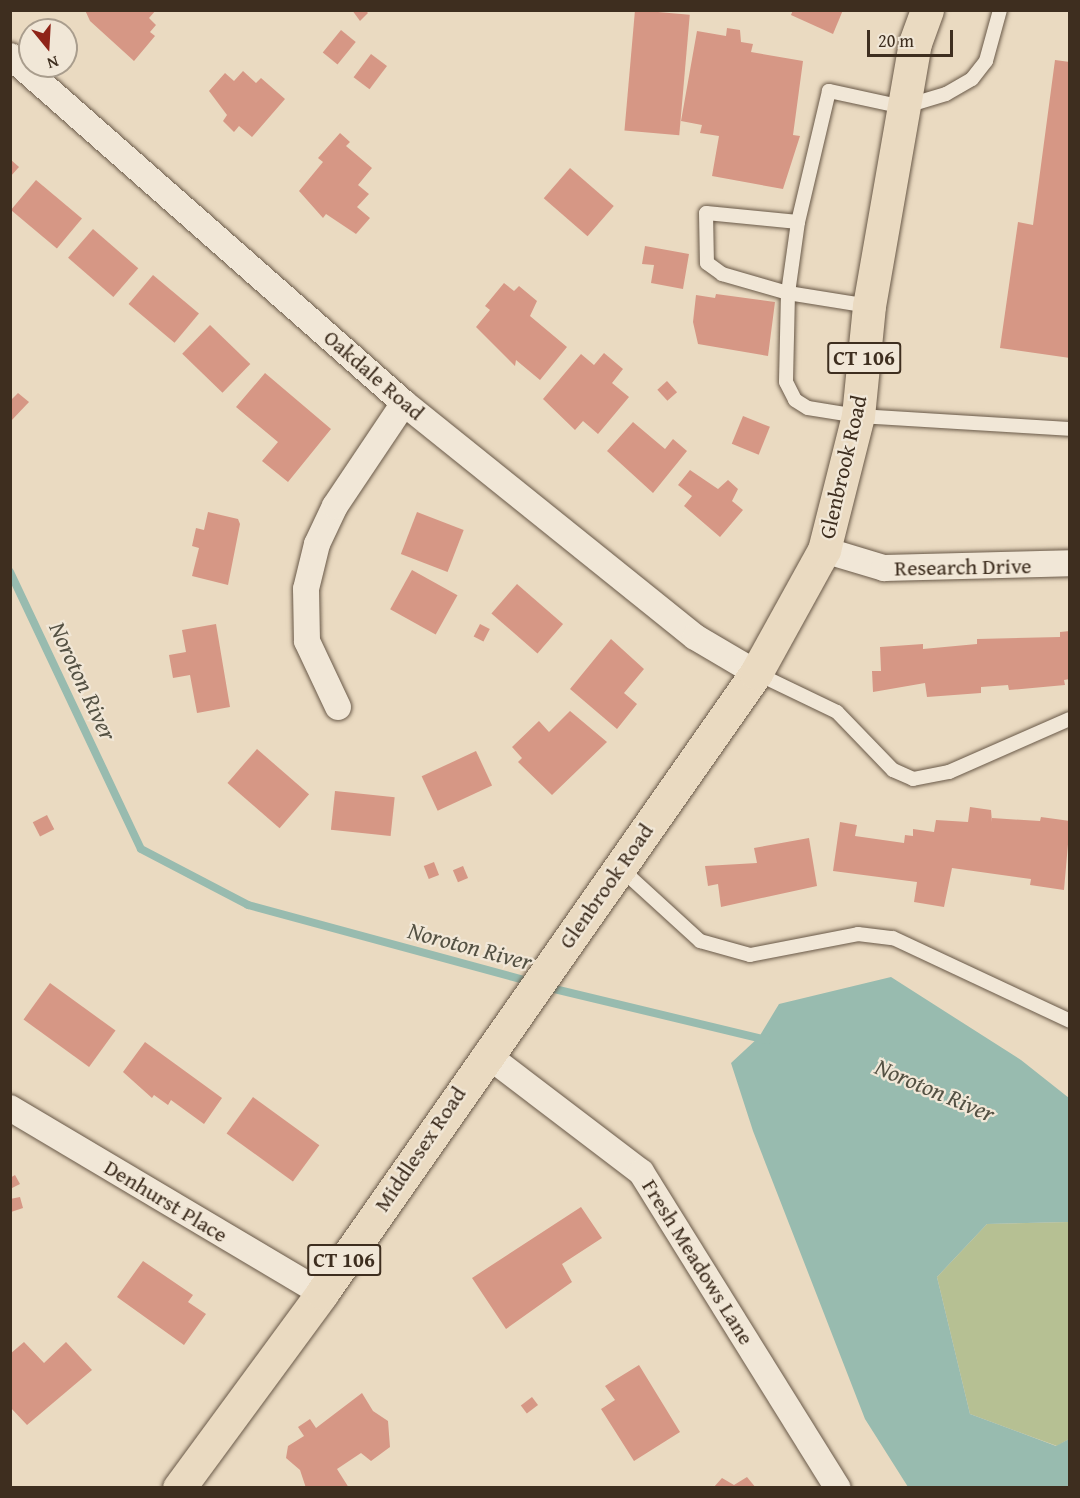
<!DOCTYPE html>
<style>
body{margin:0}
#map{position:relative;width:1080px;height:1498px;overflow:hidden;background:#eadac1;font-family:"Gentium Book Plus",serif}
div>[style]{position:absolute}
.green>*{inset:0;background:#b6c093}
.water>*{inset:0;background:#98bbaf}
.stream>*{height:8px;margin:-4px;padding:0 4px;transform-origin:4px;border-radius:4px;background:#98bbaf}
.building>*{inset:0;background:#d69785;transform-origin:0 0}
.roads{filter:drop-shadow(0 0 2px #695948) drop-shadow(0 0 2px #695948)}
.service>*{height:14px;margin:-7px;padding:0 7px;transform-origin:7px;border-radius:7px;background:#f1e7d7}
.minor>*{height:26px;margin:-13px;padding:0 13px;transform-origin:13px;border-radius:13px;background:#f1e7d7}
.primary>*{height:33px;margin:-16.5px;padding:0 16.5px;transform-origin:16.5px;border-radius:16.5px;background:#eadac1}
span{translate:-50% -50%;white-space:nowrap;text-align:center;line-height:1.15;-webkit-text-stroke:4.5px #f1e7d7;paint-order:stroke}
.shield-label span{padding:2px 4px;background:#f1e7d7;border:2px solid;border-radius:4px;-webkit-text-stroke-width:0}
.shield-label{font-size:21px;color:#3e2e1f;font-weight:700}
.street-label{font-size:22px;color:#3e2e1f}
.water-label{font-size:24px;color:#545143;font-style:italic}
.frame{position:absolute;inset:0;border:12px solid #3e2e1f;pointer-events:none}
.north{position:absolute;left:18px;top:18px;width:60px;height:60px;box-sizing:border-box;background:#f1e7d7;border:2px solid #a99d8d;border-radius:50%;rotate:162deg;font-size:16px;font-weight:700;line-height:24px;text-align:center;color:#3e2e1f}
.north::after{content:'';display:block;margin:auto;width:21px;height:27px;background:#8f2418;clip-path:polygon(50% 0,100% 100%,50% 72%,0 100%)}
.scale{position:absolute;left:867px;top:30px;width:86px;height:27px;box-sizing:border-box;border:3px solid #3e2e1f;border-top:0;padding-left:8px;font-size:18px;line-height:21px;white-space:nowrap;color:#3e2e1f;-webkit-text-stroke:4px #f1e7d7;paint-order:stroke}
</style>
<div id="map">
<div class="green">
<div style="clip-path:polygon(1069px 1222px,1069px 1439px,1057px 1446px,970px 1414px,937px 1277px,987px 1224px)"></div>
</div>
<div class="water">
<div style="clip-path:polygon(891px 977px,1021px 1060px,1069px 1098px,1069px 1222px,987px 1224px,937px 1277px,970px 1414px,1056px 1446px,1069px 1439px,1069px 1487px,908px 1487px,865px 1419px,753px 1131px,731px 1063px,759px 1037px,779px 1004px)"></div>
</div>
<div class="stream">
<div style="left:10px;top:572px;width:306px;rotate:64.7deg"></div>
<div style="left:141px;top:849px;width:121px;rotate:27.6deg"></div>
<div style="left:248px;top:905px;width:293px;rotate:15.2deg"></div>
<div style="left:546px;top:987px;width:227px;rotate:13.5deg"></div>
</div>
<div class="building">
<div style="clip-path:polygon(85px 10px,156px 10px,149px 18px,156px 25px,150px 32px,155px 36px,134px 61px,90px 21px)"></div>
<div style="clip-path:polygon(352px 10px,365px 10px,368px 13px,360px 21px)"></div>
<div style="left:635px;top:10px;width:55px;height:121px;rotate:5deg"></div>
<div style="clip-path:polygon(793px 10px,843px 10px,833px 34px,791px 15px)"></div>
<div style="clip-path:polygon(727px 28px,740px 30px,741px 42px,753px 44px,751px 52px,803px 61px,793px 135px,800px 136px,783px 189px,712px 176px,719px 136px,700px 133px,702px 125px,681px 121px,697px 31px,726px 36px)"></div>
<div style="left:341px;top:30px;width:19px;height:29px;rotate:39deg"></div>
<div style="left:371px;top:54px;width:20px;height:29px;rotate:37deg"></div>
<div style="clip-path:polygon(1055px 60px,1070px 62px,1070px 358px,1000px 348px,1018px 222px,1033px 225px)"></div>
<div style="clip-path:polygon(243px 71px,256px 83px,261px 78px,285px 99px,252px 137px,239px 126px,234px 132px,223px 121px,227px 115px,209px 91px,225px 73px,234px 81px)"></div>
<div style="clip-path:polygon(340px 133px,350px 142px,346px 146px,372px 168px,358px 185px,369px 194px,357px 207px,370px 218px,356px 234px,326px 214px,323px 218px,299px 191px,323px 162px,318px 158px)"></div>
<div style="clip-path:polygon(10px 159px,19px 167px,10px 177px)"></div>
<div style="left:570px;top:168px;width:58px;height:40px;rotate:41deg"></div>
<div style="left:36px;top:180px;width:60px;height:39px;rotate:40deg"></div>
<div style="left:93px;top:229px;width:60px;height:38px;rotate:41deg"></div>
<div style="clip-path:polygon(645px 246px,689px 254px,683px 289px,651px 283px,654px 265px,642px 264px)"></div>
<div style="left:153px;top:275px;width:60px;height:38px;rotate:40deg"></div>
<div style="clip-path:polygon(504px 283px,514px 291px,519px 286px,537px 301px,530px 316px,567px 347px,540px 380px,516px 360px,515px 366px,476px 327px,490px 310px,485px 306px)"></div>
<div style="clip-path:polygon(716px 294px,775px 302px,768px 356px,698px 344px,693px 322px,696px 295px,715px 298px)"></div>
<div style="left:210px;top:325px;width:56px;height:40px;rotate:44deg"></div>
<div style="clip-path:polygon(604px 353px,623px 369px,612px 383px,629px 397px,598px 434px,583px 421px,575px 430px,543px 399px,581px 354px,594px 365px)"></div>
<div style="clip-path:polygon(265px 373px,331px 429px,288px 482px,262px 461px,278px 442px,236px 407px)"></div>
<div style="left:667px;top:381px;width:15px;height:13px;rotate:48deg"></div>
<div style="clip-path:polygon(18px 393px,29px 402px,10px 422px,10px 401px)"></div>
<div style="left:743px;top:416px;width:29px;height:30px;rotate:22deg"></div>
<div style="clip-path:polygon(633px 422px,665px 449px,673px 439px,687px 451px,653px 493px,607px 451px)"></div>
<div style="clip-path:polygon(690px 470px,718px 489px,728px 480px,738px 489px,732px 501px,743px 510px,720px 537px,684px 506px,692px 496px,678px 485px)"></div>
<div style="clip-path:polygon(208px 512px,238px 519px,240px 524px,228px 585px,192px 576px,199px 548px,192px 546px,196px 528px,204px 530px)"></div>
<div style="left:417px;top:512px;width:50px;height:45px;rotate:21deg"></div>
<div style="left:412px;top:570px;width:52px;height:45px;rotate:29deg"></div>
<div style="left:517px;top:584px;width:61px;height:39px;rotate:41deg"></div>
<div style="clip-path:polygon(216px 624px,230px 707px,197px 713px,190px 675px,173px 678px,169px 655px,186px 652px,182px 630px)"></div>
<div style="left:480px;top:624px;width:11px;height:14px;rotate:27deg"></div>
<div style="clip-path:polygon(1070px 631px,1070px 679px,1064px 680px,1065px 685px,1009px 690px,1008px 685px,981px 687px,981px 693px,927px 697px,925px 683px,873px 692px,872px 671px,881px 671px,880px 647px,923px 644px,923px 649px,977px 644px,977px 639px,1060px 637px,1060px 632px)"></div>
<div style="clip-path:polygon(611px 639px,644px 669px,624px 693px,637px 704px,617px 729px,570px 689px)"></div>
<div style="clip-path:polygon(570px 711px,607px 742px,552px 795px,518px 762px,522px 758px,512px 747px,539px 721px,549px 732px)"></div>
<div style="left:257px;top:749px;width:69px;height:45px;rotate:41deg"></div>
<div style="left:476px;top:751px;width:38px;height:60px;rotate:65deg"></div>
<div style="left:335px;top:791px;width:60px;height:39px;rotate:6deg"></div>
<div style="clip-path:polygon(970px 807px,991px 810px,992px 822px,992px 818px,1040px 821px,1041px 817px,1070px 821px,1064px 890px,1030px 885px,1031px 879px,952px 868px,944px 907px,914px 902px,917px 882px,833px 871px,840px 822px,857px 825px,855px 836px,904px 843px,905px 835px,913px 836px,913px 829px,934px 832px,936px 820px,968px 822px)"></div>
<div style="left:47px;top:815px;width:16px;height:16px;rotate:63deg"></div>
<div style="clip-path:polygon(809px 838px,817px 886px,721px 907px,718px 884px,708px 886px,705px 866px,757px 863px,754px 848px)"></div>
<div style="left:434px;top:862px;width:14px;height:11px;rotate:69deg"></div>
<div style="left:463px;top:866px;width:13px;height:11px;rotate:67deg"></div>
<div style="left:50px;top:983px;width:81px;height:45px;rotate:36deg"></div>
<div style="clip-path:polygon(145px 1042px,222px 1098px,204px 1124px,171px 1100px,168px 1105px,154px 1095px,152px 1098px,123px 1072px)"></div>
<div style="left:253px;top:1097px;width:82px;height:45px;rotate:36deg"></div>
<div style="clip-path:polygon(15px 1175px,20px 1184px,10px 1189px,10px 1178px)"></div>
<div style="clip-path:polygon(20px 1197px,23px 1208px,11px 1212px,10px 1199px)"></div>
<div style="clip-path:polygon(581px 1207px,602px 1238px,562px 1264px,572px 1282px,506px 1329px,472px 1278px)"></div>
<div style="clip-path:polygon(143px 1261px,193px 1295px,188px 1302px,206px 1314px,184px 1345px,117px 1297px)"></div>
<div style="clip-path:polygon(24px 1342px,44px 1363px,66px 1342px,92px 1370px,27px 1425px,10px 1407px,10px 1354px)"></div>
<div style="clip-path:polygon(639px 1365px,680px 1432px,634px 1461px,601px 1409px,615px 1400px,605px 1386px)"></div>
<div style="clip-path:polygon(362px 1393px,373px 1411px,388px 1421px,390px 1447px,371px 1461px,361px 1453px,337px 1469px,349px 1488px,306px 1488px,300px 1470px,286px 1458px,288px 1446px,304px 1436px,298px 1427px,310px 1419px,316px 1428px)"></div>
<div style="left:532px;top:1397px;width:10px;height:14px;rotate:53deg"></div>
<div style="clip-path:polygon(747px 1477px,756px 1488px,713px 1488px,722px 1478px,734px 1485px)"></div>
</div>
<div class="roads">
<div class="service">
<div style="left:1000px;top:10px;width:53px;rotate:105.4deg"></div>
<div style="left:986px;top:61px;width:23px;rotate:128deg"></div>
<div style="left:972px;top:79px;width:30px;rotate:150deg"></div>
<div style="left:946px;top:94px;width:45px;rotate:163.2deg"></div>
<div style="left:903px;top:107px;width:76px;rotate:-167.8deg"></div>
<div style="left:829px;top:91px;width:135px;rotate:103.3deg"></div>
<div style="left:798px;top:222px;width:72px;rotate:98deg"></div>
<div style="left:788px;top:293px;width:89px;rotate:91.3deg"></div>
<div style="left:786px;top:382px;width:20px;rotate:63deg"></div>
<div style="left:795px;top:400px;width:15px;rotate:32deg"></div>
<div style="left:808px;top:408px;width:51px;rotate:9.1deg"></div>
<div style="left:858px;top:416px;width:212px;rotate:3.5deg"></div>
<div style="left:798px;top:222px;width:92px;rotate:-174.4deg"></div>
<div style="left:706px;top:213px;width:50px;rotate:88.9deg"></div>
<div style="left:707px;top:263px;width:19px;rotate:36deg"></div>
<div style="left:722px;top:274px;width:69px;rotate:16.1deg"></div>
<div style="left:788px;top:293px;width:82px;rotate:9.1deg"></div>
<div style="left:756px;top:673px;width:90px;rotate:25.7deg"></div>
<div style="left:837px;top:712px;width:81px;rotate:46deg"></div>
<div style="left:893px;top:770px;width:22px;rotate:24deg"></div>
<div style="left:913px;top:779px;width:37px;rotate:-11deg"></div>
<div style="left:949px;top:772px;width:132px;rotate:-23.7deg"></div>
<div style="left:619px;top:867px;width:110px;rotate:42.4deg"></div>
<div style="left:700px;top:941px;width:52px;rotate:15.6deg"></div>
<div style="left:750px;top:955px;width:110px;rotate:-11deg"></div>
<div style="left:858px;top:934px;width:35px;rotate:7deg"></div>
<div style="left:893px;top:938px;width:195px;rotate:25.1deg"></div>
</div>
<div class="minor">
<div style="left:10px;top:56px;width:525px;rotate:41.37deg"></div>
<div style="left:404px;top:403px;width:373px;rotate:38.8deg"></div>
<div style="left:695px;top:637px;width:71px;rotate:30.5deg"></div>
<div style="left:824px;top:550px;width:63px;rotate:16.7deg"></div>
<div style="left:884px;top:568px;width:186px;rotate:-1.5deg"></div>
<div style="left:338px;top:707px;width:73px;rotate:-115.2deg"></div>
<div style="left:307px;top:641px;width:52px;rotate:-91.1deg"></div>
<div style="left:306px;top:589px;width:46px;rotate:-76.3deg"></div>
<div style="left:317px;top:544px;width:42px;rotate:-64.7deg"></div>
<div style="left:335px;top:506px;width:124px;rotate:-56.2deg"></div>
<div style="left:486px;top:1054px;width:195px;rotate:37.3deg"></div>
<div style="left:641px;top:1172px;width:372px;rotate:58.1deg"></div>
<div style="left:10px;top:1108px;width:363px;rotate:30.7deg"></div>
</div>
<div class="primary">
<div style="left:179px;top:1488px;width:242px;rotate:-53.7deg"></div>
<div style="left:322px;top:1293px;width:757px;rotate:-55.01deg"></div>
<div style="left:756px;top:673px;width:141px;rotate:-61.1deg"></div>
<div style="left:824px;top:550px;width:138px;rotate:-75.8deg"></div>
<div style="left:858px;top:416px;width:111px;rotate:-84.3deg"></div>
<div style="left:869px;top:306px;width:267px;rotate:-80.1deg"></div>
<div style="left:915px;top:43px;width:35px;rotate:-70deg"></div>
</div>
</div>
<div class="shield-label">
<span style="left:864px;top:358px">CT 106</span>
<span style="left:344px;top:1260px">CT 106</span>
</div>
<div class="street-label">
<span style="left:374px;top:375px;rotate:41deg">Oakdale Road</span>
<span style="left:843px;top:467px;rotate:-77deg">Glenbrook Road</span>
<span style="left:963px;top:567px;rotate:-1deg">Research Drive</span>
<span style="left:606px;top:886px;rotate:-55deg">Glenbrook Road</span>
<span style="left:420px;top:1149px;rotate:-56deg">Middlesex Road</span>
<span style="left:166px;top:1201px;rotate:31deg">Denhurst Place</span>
<span style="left:698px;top:1262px;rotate:58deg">Fresh Meadows Lane</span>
</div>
<div class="water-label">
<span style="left:83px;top:681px;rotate:65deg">Noroton River</span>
<span style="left:470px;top:946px;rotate:15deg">Noroton River</span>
<span style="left:935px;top:1090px;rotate:23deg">Noroton River</span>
</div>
<div class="frame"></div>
<div class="north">N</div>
<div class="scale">20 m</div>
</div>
